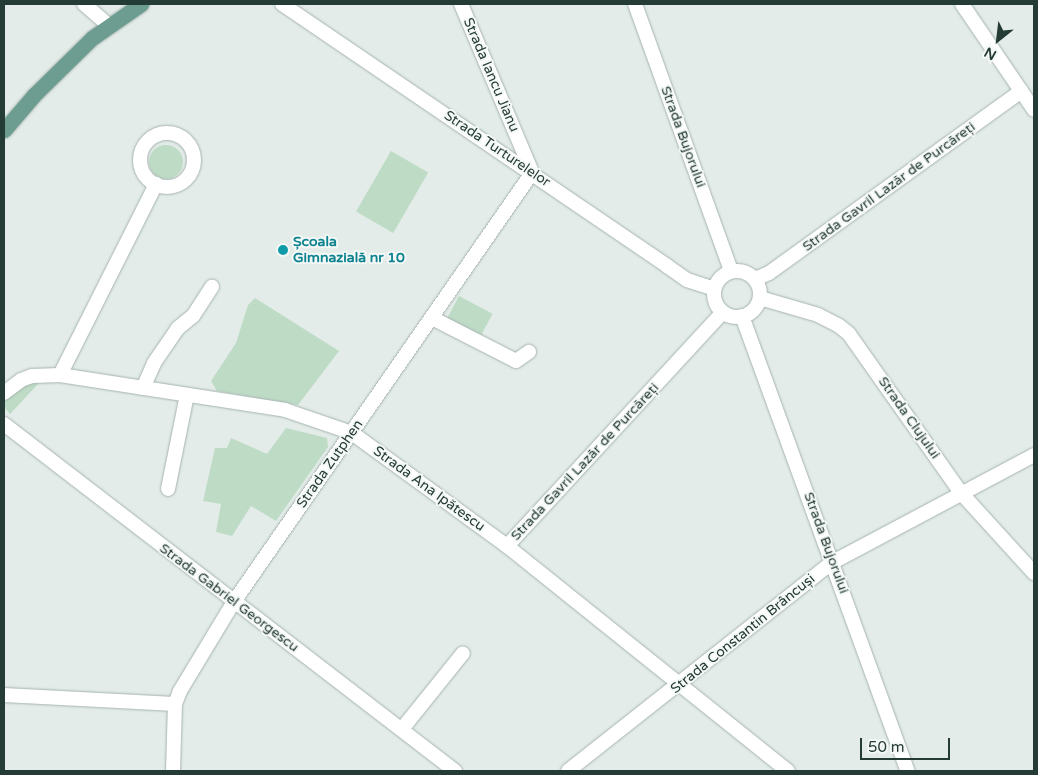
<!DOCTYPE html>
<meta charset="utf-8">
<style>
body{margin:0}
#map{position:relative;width:1038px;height:775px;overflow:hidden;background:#e3ece8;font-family:"Varela Round",sans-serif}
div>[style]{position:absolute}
.green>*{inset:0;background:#bedbc6;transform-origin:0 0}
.round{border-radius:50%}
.roads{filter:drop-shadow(0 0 1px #a6b3af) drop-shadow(0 0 1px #a6b3af)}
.minor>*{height:14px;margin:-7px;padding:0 7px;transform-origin:7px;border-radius:7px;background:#fff}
.minor>.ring{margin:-7px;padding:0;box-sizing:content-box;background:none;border:14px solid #fff;border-radius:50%}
.major>*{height:15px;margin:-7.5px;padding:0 7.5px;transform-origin:7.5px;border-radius:7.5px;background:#6c9d90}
.dots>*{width:14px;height:14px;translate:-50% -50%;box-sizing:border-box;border:2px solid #f4f8f6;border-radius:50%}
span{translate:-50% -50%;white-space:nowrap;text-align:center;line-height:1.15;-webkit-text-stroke:4px #f4f8f6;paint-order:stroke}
.street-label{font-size:14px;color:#253b35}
.culture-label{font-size:14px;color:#0d838f;font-weight:700}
.left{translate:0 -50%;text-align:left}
.frame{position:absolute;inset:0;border:5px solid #253b35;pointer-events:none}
.north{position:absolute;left:973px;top:15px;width:50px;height:50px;-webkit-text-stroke:4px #f4f8f6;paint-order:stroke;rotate:209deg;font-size:14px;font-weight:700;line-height:20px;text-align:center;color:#253b35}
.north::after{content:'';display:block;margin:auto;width:18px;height:22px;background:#253b35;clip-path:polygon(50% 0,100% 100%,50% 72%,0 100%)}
.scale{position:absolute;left:860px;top:738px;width:90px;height:22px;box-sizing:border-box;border:2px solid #253b35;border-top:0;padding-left:6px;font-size:15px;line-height:18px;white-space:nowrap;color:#253b35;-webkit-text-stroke:4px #f4f8f6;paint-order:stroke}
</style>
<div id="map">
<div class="green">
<div class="round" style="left:149px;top:145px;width:34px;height:34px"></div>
<div style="left:391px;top:151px;width:43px;height:70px;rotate:30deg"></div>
<div style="left:459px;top:296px;width:38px;height:28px;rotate:28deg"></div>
<div style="clip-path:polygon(255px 298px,339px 351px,298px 405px,217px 391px,211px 381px,236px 343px,248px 305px)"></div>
<div style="clip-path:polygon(39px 383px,10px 414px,4px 407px,4px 399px,22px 385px)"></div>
<div style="clip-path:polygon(286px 428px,327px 438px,328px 447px,276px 521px,251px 506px,232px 536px,216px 532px,221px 504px,203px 501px,215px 448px,227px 448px,231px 438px,267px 454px)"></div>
</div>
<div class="roads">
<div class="minor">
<div style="left:84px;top:4px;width:32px;rotate:41deg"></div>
<div style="left:282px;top:4px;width:466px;rotate:34.2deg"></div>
<div style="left:667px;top:266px;width:24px;rotate:35deg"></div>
<div style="left:687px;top:280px;width:28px;rotate:18deg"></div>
<div style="left:461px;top:4px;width:182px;rotate:67.1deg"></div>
<div style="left:635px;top:4px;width:284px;rotate:70.2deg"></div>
<div style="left:962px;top:4px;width:128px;rotate:55.8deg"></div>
<div class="ring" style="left:140px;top:133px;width:40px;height:40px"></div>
<div class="ring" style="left:714px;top:271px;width:32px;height:32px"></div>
<div style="left:755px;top:279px;width:15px;rotate:-23deg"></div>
<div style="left:769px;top:273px;width:311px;rotate:-35.8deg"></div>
<div style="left:760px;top:298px;width:60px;rotate:16.3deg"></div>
<div style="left:818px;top:315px;width:22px;rotate:27deg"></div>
<div style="left:838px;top:325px;width:14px;rotate:39deg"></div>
<div style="left:849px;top:334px;width:196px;rotate:54.8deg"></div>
<div style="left:962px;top:494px;width:107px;rotate:47.7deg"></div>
<div style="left:742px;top:316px;width:484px;rotate:70deg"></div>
<div style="left:432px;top:318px;width:94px;rotate:27.1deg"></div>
<div style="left:516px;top:361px;width:16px;rotate:-35deg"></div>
<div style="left:60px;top:375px;width:214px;rotate:-63.3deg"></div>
<div style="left:143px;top:388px;width:27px;rotate:-66deg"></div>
<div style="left:154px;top:363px;width:42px;rotate:-55.6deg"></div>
<div style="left:178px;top:328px;width:19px;rotate:-39deg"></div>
<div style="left:193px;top:316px;width:35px;rotate:-57deg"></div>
<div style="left:4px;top:393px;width:21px;rotate:-37deg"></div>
<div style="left:21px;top:380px;width:12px;rotate:-20deg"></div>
<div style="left:32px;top:376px;width:28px;rotate:-2deg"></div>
<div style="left:60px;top:375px;width:228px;rotate:8.8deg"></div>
<div style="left:285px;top:410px;width:71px;rotate:18.9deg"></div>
<div style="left:352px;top:433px;width:192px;rotate:36.1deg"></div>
<div style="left:507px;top:546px;width:360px;rotate:38.7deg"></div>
<div style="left:4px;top:424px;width:569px;rotate:37.57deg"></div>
<div style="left:168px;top:489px;width:96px;rotate:-78.6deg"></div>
<div style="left:507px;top:546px;width:318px;rotate:-47.3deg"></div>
<div style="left:4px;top:695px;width:171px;rotate:3deg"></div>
<div style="left:402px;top:729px;width:97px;rotate:-51.2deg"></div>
<div style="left:173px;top:771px;width:67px;rotate:-88.3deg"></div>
<div style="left:175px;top:704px;width:14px;rotate:-69deg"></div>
<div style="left:180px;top:691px;width:103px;rotate:-58.9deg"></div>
<div style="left:233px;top:603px;width:524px;rotate:-55.19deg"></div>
<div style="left:568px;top:771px;width:337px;rotate:-38.3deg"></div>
<div style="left:833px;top:562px;width:228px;rotate:-28deg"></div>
</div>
<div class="major">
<div style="left:4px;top:130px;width:46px;rotate:-49.4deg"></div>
<div style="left:34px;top:95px;width:81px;rotate:-44.5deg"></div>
<div style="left:92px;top:38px;width:60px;rotate:-34.8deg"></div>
</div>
</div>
<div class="dots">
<div style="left:283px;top:250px;background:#0f9aa8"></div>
</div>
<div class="street-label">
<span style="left:491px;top:75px;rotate:67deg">Strada Iancu Jianu</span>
<span style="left:683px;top:137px;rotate:70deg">Strada Bujorului</span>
<span style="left:497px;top:149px;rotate:34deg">Strada Turturelelor</span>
<span style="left:889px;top:187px;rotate:-36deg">Strada Gavril Lazăr de Purcăreți</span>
<span style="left:909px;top:418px;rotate:55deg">Strada Clujului</span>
<span style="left:585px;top:462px;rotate:-47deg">Strada Gavril Lazăr de Purcăreți</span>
<span style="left:330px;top:464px;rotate:-55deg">Strada Zutphen</span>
<span style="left:429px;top:489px;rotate:36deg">Strada Ana Ipătescu</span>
<span style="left:826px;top:543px;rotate:70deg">Strada Bujorului</span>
<span style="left:229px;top:598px;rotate:37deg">Strada Gabriel Georgescu</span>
<span style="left:743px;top:634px;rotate:-39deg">Strada Constantin Brâncuși</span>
</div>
<div class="culture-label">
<span class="left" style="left:293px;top:250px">Școala<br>Gimnazială nr 10</span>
</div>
<div class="frame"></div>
<div class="north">N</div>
<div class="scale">50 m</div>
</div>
